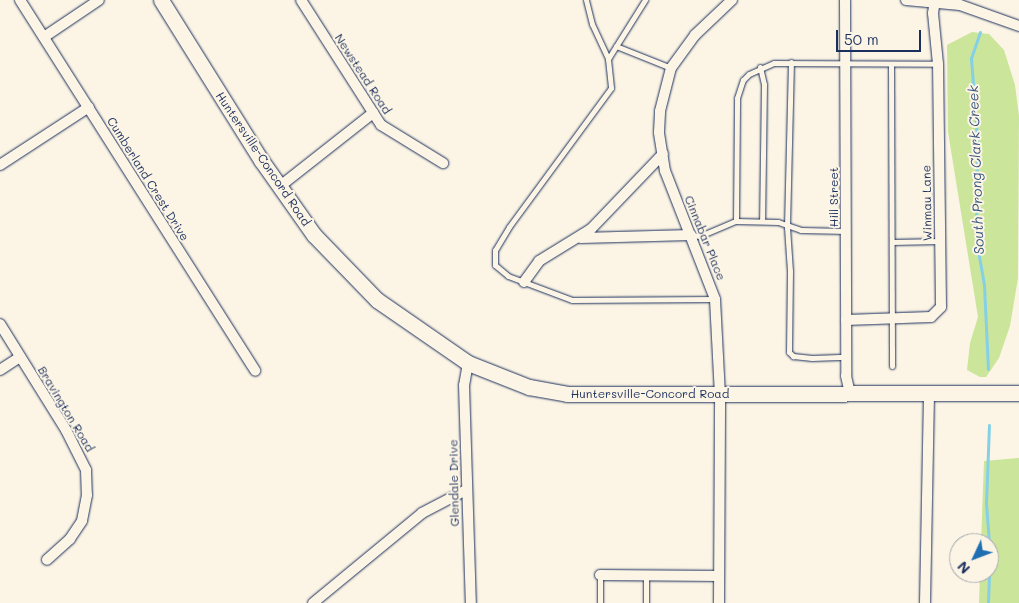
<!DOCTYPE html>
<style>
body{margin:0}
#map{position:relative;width:1019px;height:603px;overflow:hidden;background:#fcf5e5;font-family:Mali,sans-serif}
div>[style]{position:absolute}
.green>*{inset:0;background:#cbe59b}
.stream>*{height:3px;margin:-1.5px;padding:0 1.5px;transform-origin:1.5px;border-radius:1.5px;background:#85d0e6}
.roads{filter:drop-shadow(0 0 1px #1b2f5e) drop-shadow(0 0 1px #1b2f5e)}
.lane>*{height:5px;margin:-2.5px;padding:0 2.5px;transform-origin:2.5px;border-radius:2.5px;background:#fcf5e5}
.street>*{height:10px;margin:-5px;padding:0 5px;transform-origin:5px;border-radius:5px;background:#fcf5e5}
.secondary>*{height:15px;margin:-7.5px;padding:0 7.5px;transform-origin:7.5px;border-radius:7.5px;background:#fcf5e5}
span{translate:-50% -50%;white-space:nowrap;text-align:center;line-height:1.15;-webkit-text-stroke:4px #fcf5e5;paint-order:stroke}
.street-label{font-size:12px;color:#1b2f5e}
.water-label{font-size:14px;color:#365780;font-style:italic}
.north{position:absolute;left:949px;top:533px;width:50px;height:50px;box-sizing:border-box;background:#fcf5e5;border:1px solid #a2a6af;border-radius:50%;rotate:227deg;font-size:14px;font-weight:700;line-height:20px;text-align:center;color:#1b2f5e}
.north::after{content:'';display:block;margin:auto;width:18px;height:22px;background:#1f6fb2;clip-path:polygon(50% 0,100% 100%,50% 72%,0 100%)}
.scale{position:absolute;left:836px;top:30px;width:85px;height:22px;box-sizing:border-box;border:2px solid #1b2f5e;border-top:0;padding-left:6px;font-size:15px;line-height:18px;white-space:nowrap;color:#1b2f5e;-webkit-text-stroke:4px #fcf5e5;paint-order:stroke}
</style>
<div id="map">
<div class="green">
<div style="clip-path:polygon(972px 32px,989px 34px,1004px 50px,1015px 85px,1019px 116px,1018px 278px,1010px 326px,999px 358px,986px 377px,980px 377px,967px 370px,970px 343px,978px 317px,948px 132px,947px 45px)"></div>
<div style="clip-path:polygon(1019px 458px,1019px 603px,979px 603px,980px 573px,989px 573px,989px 543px,981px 543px,984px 461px)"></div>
</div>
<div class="stream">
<div style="left:980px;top:32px;width:28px;rotate:109deg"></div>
<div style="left:971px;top:58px;width:80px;rotate:85.7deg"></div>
<div style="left:977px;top:138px;width:101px;rotate:90.6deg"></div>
<div style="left:976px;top:239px;width:47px;rotate:80.1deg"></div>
<div style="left:984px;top:285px;width:84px;rotate:87.3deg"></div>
<div style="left:989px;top:543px;width:40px;rotate:-94.3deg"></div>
<div style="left:986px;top:503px;width:78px;rotate:-87.8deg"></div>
<div style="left:988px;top:603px;width:30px;rotate:-88deg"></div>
</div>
<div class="roads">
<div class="lane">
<div style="left:586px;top:0;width:25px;rotate:76deg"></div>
<div style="left:592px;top:24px;width:38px;rotate:65deg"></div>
<div style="left:608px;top:59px;width:29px;rotate:84deg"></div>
<div style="left:611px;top:88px;width:172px;rotate:126.3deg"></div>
<div style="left:509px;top:227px;width:27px;rotate:121deg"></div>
<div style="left:495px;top:250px;width:15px;rotate:90deg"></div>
<div style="left:495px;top:265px;width:17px;rotate:40deg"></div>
<div style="left:508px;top:276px;width:68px;rotate:20.6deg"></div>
<div style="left:572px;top:300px;width:143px;rotate:-0.4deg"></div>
<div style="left:616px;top:46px;width:59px;rotate:21.8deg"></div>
<div style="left:608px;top:59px;width:70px;rotate:-57.9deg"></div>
<div style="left:791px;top:62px;width:165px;rotate:91.4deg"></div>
<div style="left:787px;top:227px;width:44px;rotate:86.1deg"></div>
<div style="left:790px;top:271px;width:81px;rotate:90.7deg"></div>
<div style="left:789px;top:352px;width:6px;rotate:45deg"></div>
<div style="left:793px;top:356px;width:19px;rotate:6deg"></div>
<div style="left:812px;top:358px;width:34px;rotate:-2deg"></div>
<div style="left:891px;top:65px;width:301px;rotate:89.8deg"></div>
<div style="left:760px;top:67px;width:17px;rotate:77deg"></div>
<div style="left:764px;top:84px;width:137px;rotate:90.8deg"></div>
<div style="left:736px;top:221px;width:123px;rotate:-89.5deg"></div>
<div style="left:737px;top:98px;width:19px;rotate:-72deg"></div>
<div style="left:743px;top:80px;width:8px;rotate:-45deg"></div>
<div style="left:749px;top:74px;width:27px;rotate:-24deg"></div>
<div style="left:774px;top:63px;width:164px;rotate:0.3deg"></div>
<div style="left:691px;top:235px;width:9px;rotate:6deg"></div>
<div style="left:700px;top:236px;width:39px;rotate:-23deg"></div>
<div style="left:736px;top:221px;width:42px;rotate:1.4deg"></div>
<div style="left:778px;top:222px;width:24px;rotate:19deg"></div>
<div style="left:801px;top:230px;width:45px;rotate:1.3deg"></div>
<div style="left:892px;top:242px;width:48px;rotate:-1.2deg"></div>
<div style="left:600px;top:575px;width:28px;rotate:90deg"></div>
<div style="left:646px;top:603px;width:28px;rotate:-90deg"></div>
</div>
<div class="street">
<div style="left:20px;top:0;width:439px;rotate:57.6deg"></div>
<div style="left:301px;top:0;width:148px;rotate:57.4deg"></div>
<div style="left:381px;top:125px;width:73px;rotate:31.5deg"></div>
<div style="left:845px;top:0;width:376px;rotate:89.8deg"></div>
<div style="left:846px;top:376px;width:18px;rotate:77deg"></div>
<div style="left:906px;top:0;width:54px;rotate:5.3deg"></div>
<div style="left:960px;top:5px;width:63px;rotate:19.6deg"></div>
<div style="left:44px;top:37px;width:66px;rotate:-33.9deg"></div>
<div style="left:0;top:165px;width:106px;rotate:-33.1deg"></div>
<div style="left:279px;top:187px;width:120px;rotate:-38.2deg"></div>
<div style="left:581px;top:238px;width:110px;rotate:-1.6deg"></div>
<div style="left:524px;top:282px;width:26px;rotate:-54deg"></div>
<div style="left:539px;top:261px;width:61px;rotate:-31.6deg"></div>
<div style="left:591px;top:229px;width:104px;rotate:-46.2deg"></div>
<div style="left:846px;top:320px;width:85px;rotate:-2deg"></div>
<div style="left:931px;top:317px;width:14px;rotate:-45deg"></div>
<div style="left:941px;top:307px;width:243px;rotate:-90.7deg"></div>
<div style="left:938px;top:64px;width:51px;rotate:-95.6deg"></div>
<div style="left:933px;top:13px;width:13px;rotate:-81deg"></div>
<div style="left:0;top:324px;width:125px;rotate:58.1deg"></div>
<div style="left:66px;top:430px;width:45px;rotate:63.4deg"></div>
<div style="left:86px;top:470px;width:25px;rotate:88deg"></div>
<div style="left:87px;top:495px;width:26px;rotate:101deg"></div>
<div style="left:82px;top:521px;width:22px;rotate:124deg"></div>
<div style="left:70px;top:539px;width:31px;rotate:138deg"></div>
<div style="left:468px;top:363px;width:22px;rotate:100deg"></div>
<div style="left:464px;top:385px;width:218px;rotate:88.2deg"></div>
<div style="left:0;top:370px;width:24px;rotate:-33deg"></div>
<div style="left:600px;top:575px;width:119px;rotate:0.5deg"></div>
<div style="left:313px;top:603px;width:141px;rotate:-39.5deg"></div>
<div style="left:422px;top:513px;width:50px;rotate:-27.6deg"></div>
<div style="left:719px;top:603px;width:208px;rotate:-89.7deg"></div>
<div style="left:720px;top:395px;width:96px;rotate:-93deg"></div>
<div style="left:715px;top:299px;width:137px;rotate:-111.3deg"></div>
<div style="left:665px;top:171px;width:39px;rotate:-99deg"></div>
<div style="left:659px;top:132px;width:21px;rotate:-87deg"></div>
<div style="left:660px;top:111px;width:44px;rotate:-75.7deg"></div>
<div style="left:671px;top:68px;width:41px;rotate:-54deg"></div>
<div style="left:695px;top:35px;width:51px;rotate:-43.4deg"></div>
<div style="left:925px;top:603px;width:209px;rotate:-88.9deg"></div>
</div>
<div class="secondary">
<div style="left:161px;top:0;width:189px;rotate:58deg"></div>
<div style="left:261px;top:160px;width:92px;rotate:54.8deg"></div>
<div style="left:314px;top:235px;width:91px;rotate:45.9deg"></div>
<div style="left:377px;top:300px;width:111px;rotate:34.7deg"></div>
<div style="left:468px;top:363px;width:66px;rotate:21.5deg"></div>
<div style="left:529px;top:387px;width:39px;rotate:10deg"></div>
<div style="left:567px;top:394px;width:452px;rotate:-0.1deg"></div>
</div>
</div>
<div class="street-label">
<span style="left:363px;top:74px;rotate:57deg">Newstead Road</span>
<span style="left:263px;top:159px;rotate:56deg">Huntersville-Concord Road</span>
<span style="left:148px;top:179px;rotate:58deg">Cumberland Crest Drive</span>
<span style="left:834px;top:197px;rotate:-90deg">Hill Street</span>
<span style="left:927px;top:203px;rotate:-91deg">Winmau Lane</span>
<span style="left:705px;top:238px;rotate:68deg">Cinnabar Place</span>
<span style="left:650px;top:394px">Huntersville-Concord Road</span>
<span style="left:66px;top:409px;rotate:59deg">Bravington Road</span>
<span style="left:454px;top:483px;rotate:-91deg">Glendale Drive</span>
</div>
<div class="water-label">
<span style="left:976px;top:170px;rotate:-92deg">South Prong Clark Creek</span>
</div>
<div class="north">N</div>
<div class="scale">50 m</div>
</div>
